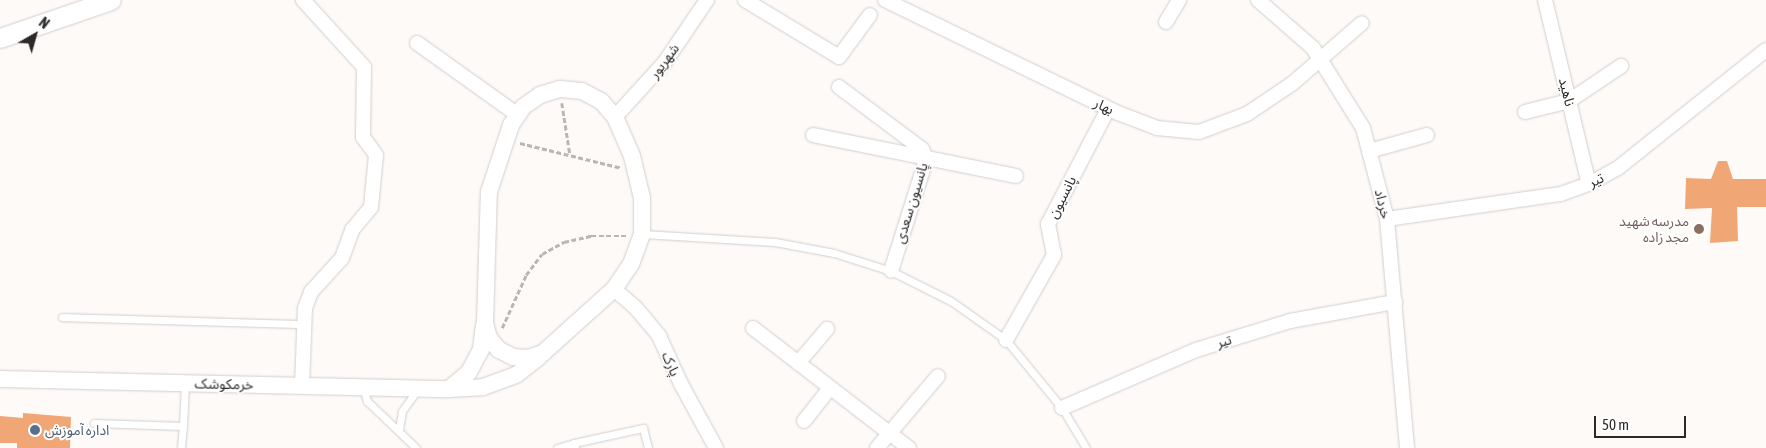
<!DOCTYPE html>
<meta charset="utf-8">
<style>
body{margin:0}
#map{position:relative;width:1766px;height:448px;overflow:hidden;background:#fefaf7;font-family:"Asap Condensed","Noto Sans Arabic",sans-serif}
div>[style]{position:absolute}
.building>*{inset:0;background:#f1a676}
.path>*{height:2.5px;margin-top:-1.25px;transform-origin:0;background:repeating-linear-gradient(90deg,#b9b6b4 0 5px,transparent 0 7.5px)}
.roads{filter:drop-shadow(0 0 1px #d2cecc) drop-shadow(0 0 1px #d2cecc)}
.service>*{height:7px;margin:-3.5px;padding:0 3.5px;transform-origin:3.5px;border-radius:3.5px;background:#fff}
.minor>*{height:14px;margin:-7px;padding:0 7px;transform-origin:7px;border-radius:7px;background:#fff}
.tertiary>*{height:16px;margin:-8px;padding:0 8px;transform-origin:8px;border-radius:8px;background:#fff}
.secondary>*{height:19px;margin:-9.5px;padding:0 9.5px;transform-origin:9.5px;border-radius:9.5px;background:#fff}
.dots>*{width:14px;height:14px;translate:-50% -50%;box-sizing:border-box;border:2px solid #fff;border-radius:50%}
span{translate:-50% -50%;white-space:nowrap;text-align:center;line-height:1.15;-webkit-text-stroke:4px #fff;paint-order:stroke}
.street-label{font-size:14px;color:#2c2a29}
.education-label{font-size:14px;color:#785e54}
.right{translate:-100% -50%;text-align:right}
.service-label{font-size:14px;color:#4e5e75}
.left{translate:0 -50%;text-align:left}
.north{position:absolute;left:10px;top:10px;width:50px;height:50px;-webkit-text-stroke:4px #fff;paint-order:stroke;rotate:38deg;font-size:14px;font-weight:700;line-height:20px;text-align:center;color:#2c2a29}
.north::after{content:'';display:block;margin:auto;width:18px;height:22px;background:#2c2a29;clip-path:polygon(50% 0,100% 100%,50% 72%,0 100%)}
.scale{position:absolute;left:1594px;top:416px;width:92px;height:22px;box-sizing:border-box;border:2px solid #2c2a29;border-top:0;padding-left:6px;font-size:15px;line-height:18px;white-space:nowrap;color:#2c2a29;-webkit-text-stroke:4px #fff;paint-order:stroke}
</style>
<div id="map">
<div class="building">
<div style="clip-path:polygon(1718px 161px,1727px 161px,1733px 179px,1766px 179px,1766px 207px,1737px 207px,1738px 241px,1710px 243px,1712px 208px,1685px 209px,1686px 178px,1711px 179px)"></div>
<div style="clip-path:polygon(23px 413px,71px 417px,70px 448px,17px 448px,17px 443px,0 443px,0 416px,23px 418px)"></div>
</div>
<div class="path">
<div style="left:562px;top:103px;width:52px;rotate:81.1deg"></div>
<div style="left:520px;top:143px;width:105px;rotate:13.8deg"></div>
<div style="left:502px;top:328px;width:58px;rotate:-65.6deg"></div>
<div style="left:526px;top:275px;width:26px;rotate:-53deg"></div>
<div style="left:542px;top:254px;width:25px;rotate:-29deg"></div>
<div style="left:564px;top:242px;width:28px;rotate:-13deg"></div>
<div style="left:591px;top:236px;width:35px"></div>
</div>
<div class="roads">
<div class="service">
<div style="left:643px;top:234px;width:132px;rotate:3.5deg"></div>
<div style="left:775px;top:242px;width:60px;rotate:10.6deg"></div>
<div style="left:834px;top:253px;width:60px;rotate:17.5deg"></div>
<div style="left:891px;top:271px;width:67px;rotate:26.6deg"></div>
<div style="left:951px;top:301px;width:67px;rotate:35.3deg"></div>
<div style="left:1006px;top:340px;width:88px;rotate:50.5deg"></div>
<div style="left:1062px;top:408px;width:47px;rotate:59deg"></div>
<div style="left:62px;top:317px;width:241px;rotate:1.7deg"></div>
<div style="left:363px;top:387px;width:15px;rotate:74deg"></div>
<div style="left:367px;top:401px;width:68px;rotate:43.8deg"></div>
<div style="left:94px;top:423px;width:89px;rotate:1.9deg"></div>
<div style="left:183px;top:426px;width:42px;rotate:-87.3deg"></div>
<div style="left:399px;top:430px;width:19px;rotate:-81deg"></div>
<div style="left:402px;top:411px;width:27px;rotate:-54deg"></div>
<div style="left:574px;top:443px;width:71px;rotate:-12.3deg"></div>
<div style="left:643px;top:428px;width:21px;rotate:76deg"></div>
<div style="left:181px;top:448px;width:22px;rotate:-85deg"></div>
<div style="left:557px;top:448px;width:18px;rotate:-16deg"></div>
<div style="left:574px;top:443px;width:5px;rotate:79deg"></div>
</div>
<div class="minor">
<div style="left:745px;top:0;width:110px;rotate:31.2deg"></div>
<div style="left:839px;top:57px;width:52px;rotate:-53.6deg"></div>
<div style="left:885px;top:0;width:259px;rotate:25.9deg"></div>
<div style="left:1118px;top:113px;width:42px;rotate:21deg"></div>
<div style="left:1157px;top:128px;width:42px;rotate:5.4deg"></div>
<div style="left:1199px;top:132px;width:51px;rotate:-20.6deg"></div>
<div style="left:1247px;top:114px;width:55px;rotate:-34deg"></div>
<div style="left:1293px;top:83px;width:91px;rotate:-41deg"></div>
<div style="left:1258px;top:0;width:73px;rotate:41.1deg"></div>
<div style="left:1313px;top:48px;width:94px;rotate:58deg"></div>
<div style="left:1363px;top:128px;width:94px;rotate:75.2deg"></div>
<div style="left:1387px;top:219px;width:230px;rotate:85deg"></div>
<div style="left:1545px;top:0;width:189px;rotate:76.6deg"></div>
<div style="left:1166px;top:22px;width:26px;rotate:-59deg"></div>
<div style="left:417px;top:43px;width:124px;rotate:35.5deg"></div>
<div style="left:839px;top:87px;width:104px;rotate:36.8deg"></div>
<div style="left:922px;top:149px;width:12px;rotate:70deg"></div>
<div style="left:926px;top:160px;width:116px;rotate:107.5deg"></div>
<div style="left:1525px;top:112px;width:45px;rotate:-14deg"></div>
<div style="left:1569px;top:101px;width:63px;rotate:-33.9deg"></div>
<div style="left:615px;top:117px;width:74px;rotate:-47.7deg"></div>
<div style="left:665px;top:62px;width:75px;rotate:-55.9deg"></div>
<div style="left:813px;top:135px;width:207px;rotate:11.4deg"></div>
<div style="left:1369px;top:151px;width:60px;rotate:-15.4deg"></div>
<div style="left:1387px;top:219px;width:176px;rotate:-8.2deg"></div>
<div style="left:1561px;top:194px;width:30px;rotate:-20deg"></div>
<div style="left:1589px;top:184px;width:33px;rotate:-29deg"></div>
<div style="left:1618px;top:168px;width:189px;rotate:-38.6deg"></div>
<div style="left:614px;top:289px;width:28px;rotate:41deg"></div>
<div style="left:635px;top:307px;width:38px;rotate:50deg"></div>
<div style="left:659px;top:336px;width:53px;rotate:65.4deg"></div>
<div style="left:681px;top:384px;width:73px;rotate:61.3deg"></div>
<div style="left:753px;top:328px;width:197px;rotate:37.6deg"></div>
<div style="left:1006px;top:340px;width:98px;rotate:-60.5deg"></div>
<div style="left:1054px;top:255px;width:32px;rotate:-101deg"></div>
<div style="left:1048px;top:224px;width:130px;rotate:-62.4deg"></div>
<div style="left:798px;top:363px;width:45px;rotate:-49.5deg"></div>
<div style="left:302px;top:386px;width:78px;rotate:-87.8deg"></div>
<div style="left:305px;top:308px;width:17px;rotate:-69deg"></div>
<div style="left:311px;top:292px;width:46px;rotate:-47.6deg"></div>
<div style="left:342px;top:258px;width:30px;rotate:-70deg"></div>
<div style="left:352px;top:230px;width:30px;rotate:-50deg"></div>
<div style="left:371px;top:207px;width:52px;rotate:-84.5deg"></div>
<div style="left:376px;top:155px;width:22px;rotate:-126deg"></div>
<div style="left:363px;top:137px;width:70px;rotate:-89.2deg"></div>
<div style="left:364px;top:67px;width:91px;rotate:-132.3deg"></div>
<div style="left:1062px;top:408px;width:146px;rotate:-23.4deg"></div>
<div style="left:1196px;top:350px;width:98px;rotate:-17.1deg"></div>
<div style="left:1290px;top:321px;width:107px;rotate:-10.3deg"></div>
<div style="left:804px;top:421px;width:42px;rotate:-51.8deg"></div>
<div style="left:877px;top:448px;width:94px;rotate:-49.7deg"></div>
</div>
<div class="tertiary">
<div style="left:560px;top:89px;width:22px;rotate:5deg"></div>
<div style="left:582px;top:91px;width:21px;rotate:28deg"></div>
<div style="left:601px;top:101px;width:21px;rotate:49deg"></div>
<div style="left:615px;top:117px;width:43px;rotate:66.4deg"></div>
<div style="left:632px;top:156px;width:43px;rotate:76.6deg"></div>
<div style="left:642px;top:198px;width:36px;rotate:90deg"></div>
<div style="left:642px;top:234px;width:32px;rotate:110deg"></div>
<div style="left:631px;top:264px;width:30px;rotate:124deg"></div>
<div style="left:614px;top:289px;width:96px;rotate:138deg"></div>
<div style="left:543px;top:353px;width:16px;rotate:162deg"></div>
<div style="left:528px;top:358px;width:15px;rotate:-176deg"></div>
<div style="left:513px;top:357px;width:16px;rotate:-153deg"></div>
<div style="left:499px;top:350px;width:16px;rotate:-130deg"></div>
<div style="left:489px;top:338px;width:16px;rotate:-105deg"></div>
<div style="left:485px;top:323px;width:131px;rotate:-88.3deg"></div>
<div style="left:489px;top:192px;width:71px;rotate:-71.8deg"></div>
<div style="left:511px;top:125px;width:22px;rotate:-56deg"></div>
<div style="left:523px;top:107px;width:21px;rotate:-35deg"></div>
<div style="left:540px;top:95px;width:21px;rotate:-17deg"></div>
<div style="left:0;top:379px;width:449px;rotate:1.3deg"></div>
<div style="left:449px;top:389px;width:34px;rotate:-3deg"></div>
<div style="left:483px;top:387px;width:35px;rotate:-20deg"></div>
<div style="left:516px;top:375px;width:29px;rotate:-38deg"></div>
<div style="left:449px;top:389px;width:26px;rotate:-40deg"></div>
<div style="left:469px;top:372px;width:26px;rotate:-62deg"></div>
<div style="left:481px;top:349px;width:23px;rotate:-83deg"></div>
</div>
<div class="secondary">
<div style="left:0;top:38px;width:117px;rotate:-18.9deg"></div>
</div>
</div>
<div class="dots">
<div style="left:1699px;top:229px;background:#8d6e63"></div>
<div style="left:35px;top:430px;background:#5c6f8a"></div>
</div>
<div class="street-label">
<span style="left:664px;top:61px;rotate:-53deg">شهریور</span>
<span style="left:1567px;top:92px;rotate:76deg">ناهید</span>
<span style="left:1104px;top:106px;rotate:25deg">بهار</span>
<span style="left:1596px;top:180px;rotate:-27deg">تیر</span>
<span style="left:1062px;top:197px;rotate:-63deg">پانسیون</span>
<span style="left:911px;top:203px;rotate:-73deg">پانسیون سعدی</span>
<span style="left:1383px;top:204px;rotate:76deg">خرداد</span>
<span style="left:1224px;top:341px;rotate:-17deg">تیر</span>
<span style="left:671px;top:364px;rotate:66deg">پارک</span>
<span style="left:224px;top:384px;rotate:1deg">خرمکوشک</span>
</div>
<div class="education-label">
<span class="right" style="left:1689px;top:229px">مدرسه شهید<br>مجد زاده</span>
</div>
<div class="service-label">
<span class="left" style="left:45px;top:430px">اداره آموزش</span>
</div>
<div class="north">N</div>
<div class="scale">50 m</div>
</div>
